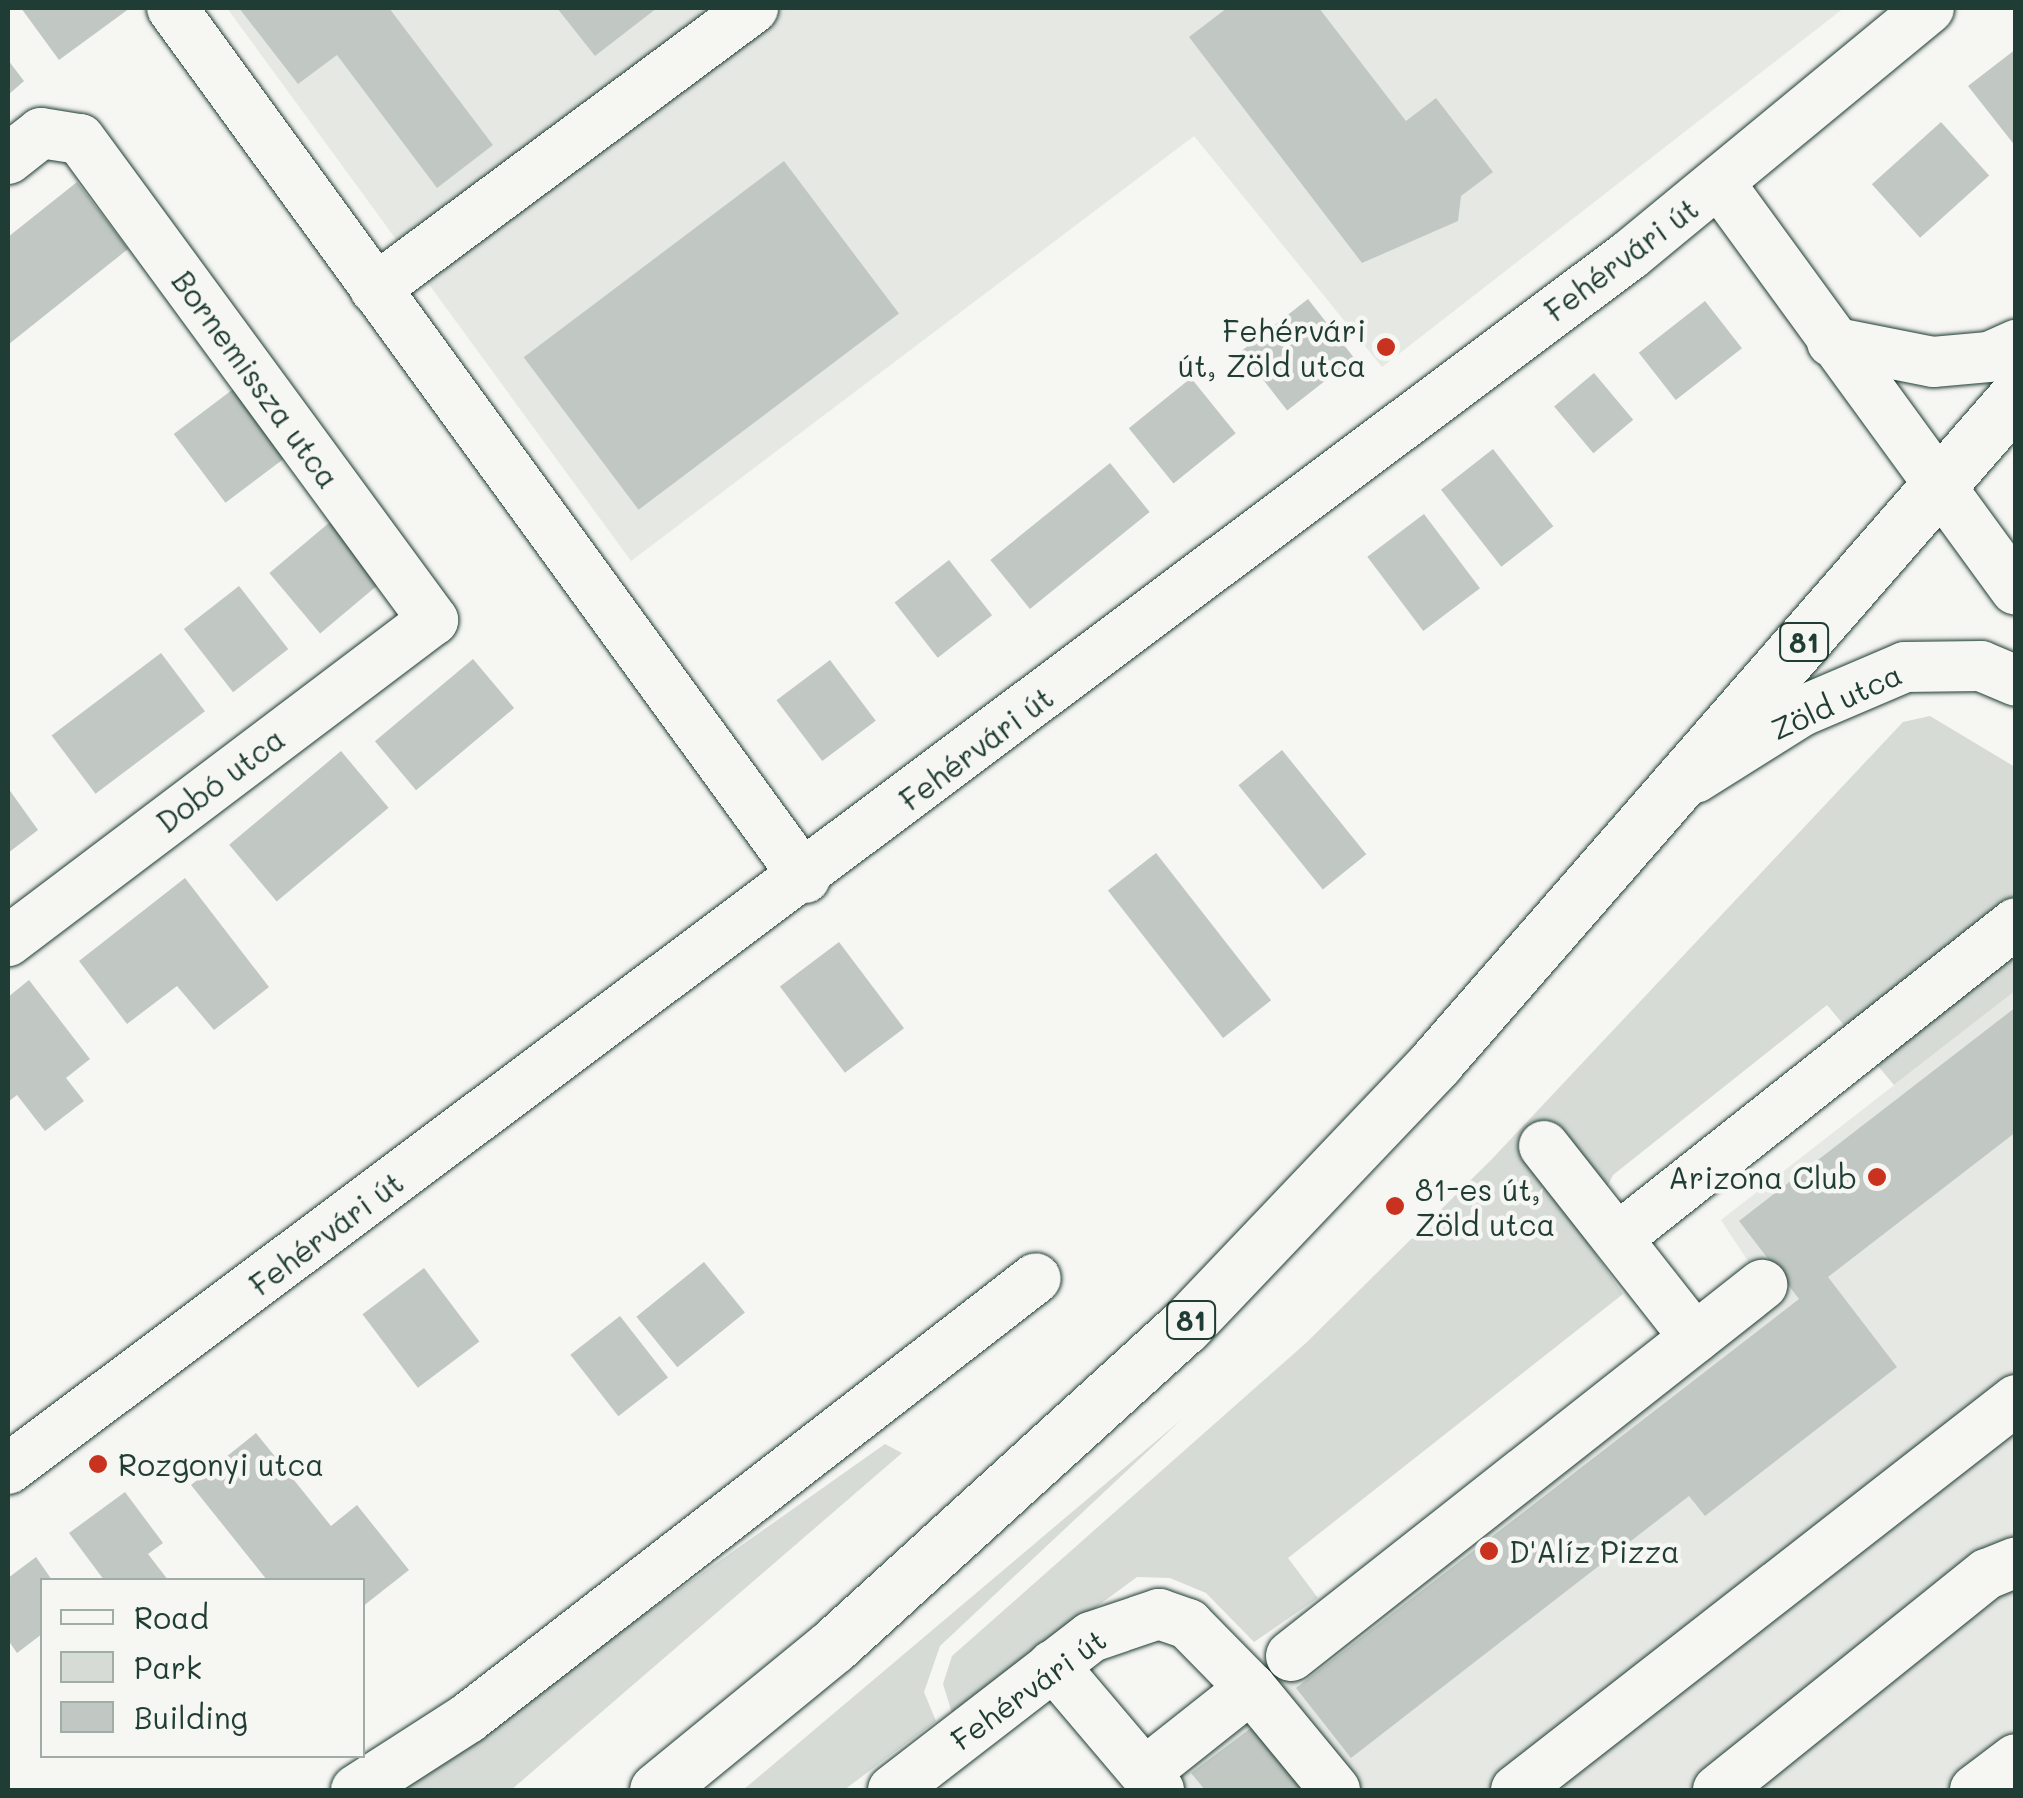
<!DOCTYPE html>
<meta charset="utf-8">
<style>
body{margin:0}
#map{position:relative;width:2023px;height:1798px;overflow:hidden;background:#f6f6f2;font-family:Mali,sans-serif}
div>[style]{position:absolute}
.built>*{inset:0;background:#e6e8e4}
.green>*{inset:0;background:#d6dbd6}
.building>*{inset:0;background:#c1c8c3;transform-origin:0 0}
.roads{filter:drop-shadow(0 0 2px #1f3d34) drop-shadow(0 0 2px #1f3d34)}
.minor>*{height:50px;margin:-25px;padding:0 25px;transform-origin:25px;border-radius:25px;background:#f6f6f2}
.major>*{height:55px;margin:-27.5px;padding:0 27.5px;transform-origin:27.5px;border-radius:27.5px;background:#f6f6f2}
.dots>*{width:28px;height:28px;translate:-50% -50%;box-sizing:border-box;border:5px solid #f6f6f2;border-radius:50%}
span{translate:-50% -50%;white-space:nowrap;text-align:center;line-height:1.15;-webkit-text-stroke:9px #f6f6f2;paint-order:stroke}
.shield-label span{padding:2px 8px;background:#f6f6f2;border:2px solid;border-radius:8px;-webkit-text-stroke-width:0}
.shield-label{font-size:28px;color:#1f3d34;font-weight:700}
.street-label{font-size:30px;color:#1f3d34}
.poi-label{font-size:30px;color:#1f3d34}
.right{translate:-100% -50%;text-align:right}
.left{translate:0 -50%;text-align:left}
.frame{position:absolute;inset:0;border:10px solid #1f3d34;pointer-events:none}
.legend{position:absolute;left:40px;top:1578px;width:325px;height:180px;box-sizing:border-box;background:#f6f6f2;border:2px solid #a0aca6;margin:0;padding:12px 18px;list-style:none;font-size:30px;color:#1f3d34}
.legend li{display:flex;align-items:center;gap:20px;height:50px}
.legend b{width:50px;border:2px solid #a0aca6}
</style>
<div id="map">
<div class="built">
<div style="clip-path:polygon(227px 8px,1844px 8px,1382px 367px,1194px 136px,631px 561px)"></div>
<div style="clip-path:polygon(2015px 991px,2015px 1790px,1140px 1790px,1774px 1301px,1721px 1220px)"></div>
</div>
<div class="green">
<div style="clip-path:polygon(1930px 716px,2015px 767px,2015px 991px,1894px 1085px,1827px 1005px,1613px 1175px,1583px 1236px,1623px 1294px,1288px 1558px,1318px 1598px,1254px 1642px,1206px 1593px,1170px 1578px,1137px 1577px,952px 1713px,943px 1684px,952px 1656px,1306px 1343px,1492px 1159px,1903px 722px)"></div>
<div style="clip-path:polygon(1181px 1420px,940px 1646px,924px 1692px,936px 1721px,844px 1790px,743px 1790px)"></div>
<div style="clip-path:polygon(885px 1444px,902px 1453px,511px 1790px,395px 1790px)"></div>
</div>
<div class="building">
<div style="clip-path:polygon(21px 8px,130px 8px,59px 60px)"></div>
<div style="clip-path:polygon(239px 8px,389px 8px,493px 145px,437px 188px,337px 55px,298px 84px)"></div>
<div style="clip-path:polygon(557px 8px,657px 8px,595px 56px)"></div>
<div style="clip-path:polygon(1227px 8px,1319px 8px,1406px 121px,1436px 98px,1493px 172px,1461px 196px,1458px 221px,1362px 263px,1189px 37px)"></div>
<div style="clip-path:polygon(2016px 49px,2016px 147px,1968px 86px)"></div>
<div style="clip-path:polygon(8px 60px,24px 81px,8px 95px)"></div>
<div style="left:1941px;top:122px;width:72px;height:93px;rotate:48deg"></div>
<div style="left:784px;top:161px;width:191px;height:326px;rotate:53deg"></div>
<div style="clip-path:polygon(77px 182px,128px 249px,9px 344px,8px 237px)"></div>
<div style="left:1308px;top:299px;width:75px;height:85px;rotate:52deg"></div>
<div style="left:1705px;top:301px;width:60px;height:84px;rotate:52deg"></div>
<div style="left:1594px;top:373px;width:61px;height:52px;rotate:50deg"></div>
<div style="left:1191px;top:378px;width:71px;height:80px;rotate:51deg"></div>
<div style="left:240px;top:384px;width:86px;height:83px;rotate:53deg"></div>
<div style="left:1493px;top:449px;width:98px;height:66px;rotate:52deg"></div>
<div style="left:1110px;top:463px;width:63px;height:154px;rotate:51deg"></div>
<div style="left:1424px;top:514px;width:93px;height:71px;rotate:53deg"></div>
<div style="left:336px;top:517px;width:79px;height:87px;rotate:50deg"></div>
<div style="left:949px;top:560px;width:70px;height:69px;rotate:52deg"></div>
<div style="left:239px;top:586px;width:80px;height:70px;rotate:52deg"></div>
<div style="left:161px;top:653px;width:73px;height:137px;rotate:53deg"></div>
<div style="left:473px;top:659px;width:64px;height:128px;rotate:50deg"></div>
<div style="left:830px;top:660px;width:76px;height:67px;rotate:53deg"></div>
<div style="left:1282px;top:750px;width:134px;height:56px;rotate:51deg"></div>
<div style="left:341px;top:751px;width:74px;height:146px;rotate:50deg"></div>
<div style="clip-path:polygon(8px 788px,38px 830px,8px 853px)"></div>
<div style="left:1156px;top:853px;width:187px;height:61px;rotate:52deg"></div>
<div style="clip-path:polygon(185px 878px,269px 987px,214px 1030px,177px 986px,127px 1024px,79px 961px)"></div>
<div style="left:839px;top:942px;width:108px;height:74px;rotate:53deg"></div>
<div style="clip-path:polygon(29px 980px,90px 1059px,66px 1078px,84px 1101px,45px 1131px,17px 1095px,8px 1102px,8px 997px)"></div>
<div style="clip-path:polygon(2016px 1007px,2016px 1132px,1828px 1277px,1897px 1367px,1705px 1516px,1689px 1496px,1351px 1758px,1296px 1688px,1799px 1299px,1739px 1221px)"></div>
<div style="left:704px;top:1262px;width:65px;height:87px;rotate:51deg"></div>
<div style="left:424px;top:1268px;width:92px;height:77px;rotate:53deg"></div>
<div style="left:620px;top:1316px;width:78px;height:63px;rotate:52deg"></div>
<div style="clip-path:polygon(256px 1433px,331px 1526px,357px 1505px,409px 1570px,362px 1607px,362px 1580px,267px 1580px,191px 1485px)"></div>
<div style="clip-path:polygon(125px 1492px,163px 1543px,148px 1554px,168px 1580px,104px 1580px,69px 1533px)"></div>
<div style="clip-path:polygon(36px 1557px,52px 1580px,42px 1580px,42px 1634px,17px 1653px,8px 1640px,8px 1578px)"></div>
<div style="clip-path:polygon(1259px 1722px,1309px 1790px,1205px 1790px,1191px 1773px)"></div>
</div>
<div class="roads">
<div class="minor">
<div style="left:172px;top:8px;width:1076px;rotate:53.96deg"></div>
<div style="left:8px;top:159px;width:42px;rotate:-38.2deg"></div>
<div style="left:41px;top:133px;width:39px;rotate:9deg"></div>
<div style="left:80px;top:139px;width:597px;rotate:53.73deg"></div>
<div style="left:433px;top:620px;width:533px;rotate:142.94deg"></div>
<div style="left:1720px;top:184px;width:502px;rotate:53.91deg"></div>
<div style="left:375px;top:289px;width:471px;rotate:-36.6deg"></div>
<div style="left:1832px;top:342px;width:103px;rotate:11.2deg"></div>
<div style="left:1933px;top:362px;width:56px;rotate:-5.1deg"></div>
<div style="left:1989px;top:357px;width:30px;rotate:-24deg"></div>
<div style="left:1695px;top:778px;width:126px;rotate:-32.1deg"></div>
<div style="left:1802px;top:711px;width:112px;rotate:-23.1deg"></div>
<div style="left:1905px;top:667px;width:76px;rotate:-0.8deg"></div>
<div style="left:1981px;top:666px;width:38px;rotate:23deg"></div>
<div style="left:1544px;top:1146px;width:244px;rotate:51.8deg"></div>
<div style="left:1619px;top:1237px;width:506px;rotate:-38.34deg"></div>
<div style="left:8px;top:1469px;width:2027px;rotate:-36.82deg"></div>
<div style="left:1631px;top:254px;width:386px;rotate:-39.5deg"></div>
<div style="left:1291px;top:1656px;width:600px;rotate:-38.23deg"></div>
<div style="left:1053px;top:1665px;width:164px;rotate:49.7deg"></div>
<div style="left:1251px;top:1688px;width:132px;rotate:50.5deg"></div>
<div style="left:356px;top:1790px;width:133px;rotate:-32.7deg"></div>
<div style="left:468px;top:1718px;width:718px;rotate:-37.76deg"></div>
<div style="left:893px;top:1790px;width:250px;rotate:-37.7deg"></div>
<div style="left:1091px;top:1637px;width:72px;rotate:-18.7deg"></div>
<div style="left:1159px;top:1614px;width:31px;rotate:19deg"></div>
<div style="left:1188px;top:1624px;width:90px;rotate:45.5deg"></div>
<div style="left:1251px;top:1688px;width:135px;rotate:141.6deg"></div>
<div style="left:1516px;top:1790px;width:634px;rotate:-37.95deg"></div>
<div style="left:1718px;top:1790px;width:345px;rotate:-38.8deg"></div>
<div style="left:1987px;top:1574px;width:31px;rotate:-22deg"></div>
<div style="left:1975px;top:1790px;width:51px;rotate:-37.1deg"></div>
</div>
<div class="major">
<div style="left:657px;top:1790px;width:227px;rotate:-39.3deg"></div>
<div style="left:833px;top:1646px;width:476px;rotate:-42.3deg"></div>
<div style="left:1185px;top:1326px;width:364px;rotate:-46.4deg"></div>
<div style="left:1436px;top:1062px;width:882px;rotate:-48.91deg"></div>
</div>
</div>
<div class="dots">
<div style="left:1386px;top:347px;background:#c8321e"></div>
<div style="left:1877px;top:1177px;background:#c8321e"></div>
<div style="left:1395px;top:1206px;background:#c8321e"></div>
<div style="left:98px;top:1464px;background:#c8321e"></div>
<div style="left:1489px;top:1551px;background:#c8321e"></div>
</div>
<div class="shield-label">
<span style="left:1804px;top:642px">81</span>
<span style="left:1191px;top:1320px">81</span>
</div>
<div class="street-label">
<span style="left:1621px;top:259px;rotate:-37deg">Fehérvári út</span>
<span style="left:256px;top:379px;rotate:54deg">Bornemissza utca</span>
<span style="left:1836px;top:701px;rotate:-25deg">Zöld utca</span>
<span style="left:976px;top:748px;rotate:-37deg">Fehérvári út</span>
<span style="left:220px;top:780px;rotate:-37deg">Dobó utca</span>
<span style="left:326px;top:1233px;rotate:-37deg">Fehérvári út</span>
<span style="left:1028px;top:1689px;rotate:-36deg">Fehérvári út</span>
</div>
<div class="poi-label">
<span class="right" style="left:1366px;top:347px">Fehérvári<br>út, Zöld utca</span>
<span class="right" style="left:1857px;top:1177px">Arizona Club</span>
<span class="left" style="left:1415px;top:1206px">81-es út,<br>Zöld utca</span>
<span class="left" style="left:118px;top:1464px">Rozgonyi utca</span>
<span class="left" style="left:1509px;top:1551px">D'Alíz Pizza</span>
</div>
<div class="frame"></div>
<ul class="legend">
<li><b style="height:12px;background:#f6f6f2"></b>Road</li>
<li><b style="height:28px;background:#d6dbd6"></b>Park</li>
<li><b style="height:28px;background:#c1c8c3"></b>Building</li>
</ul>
</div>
